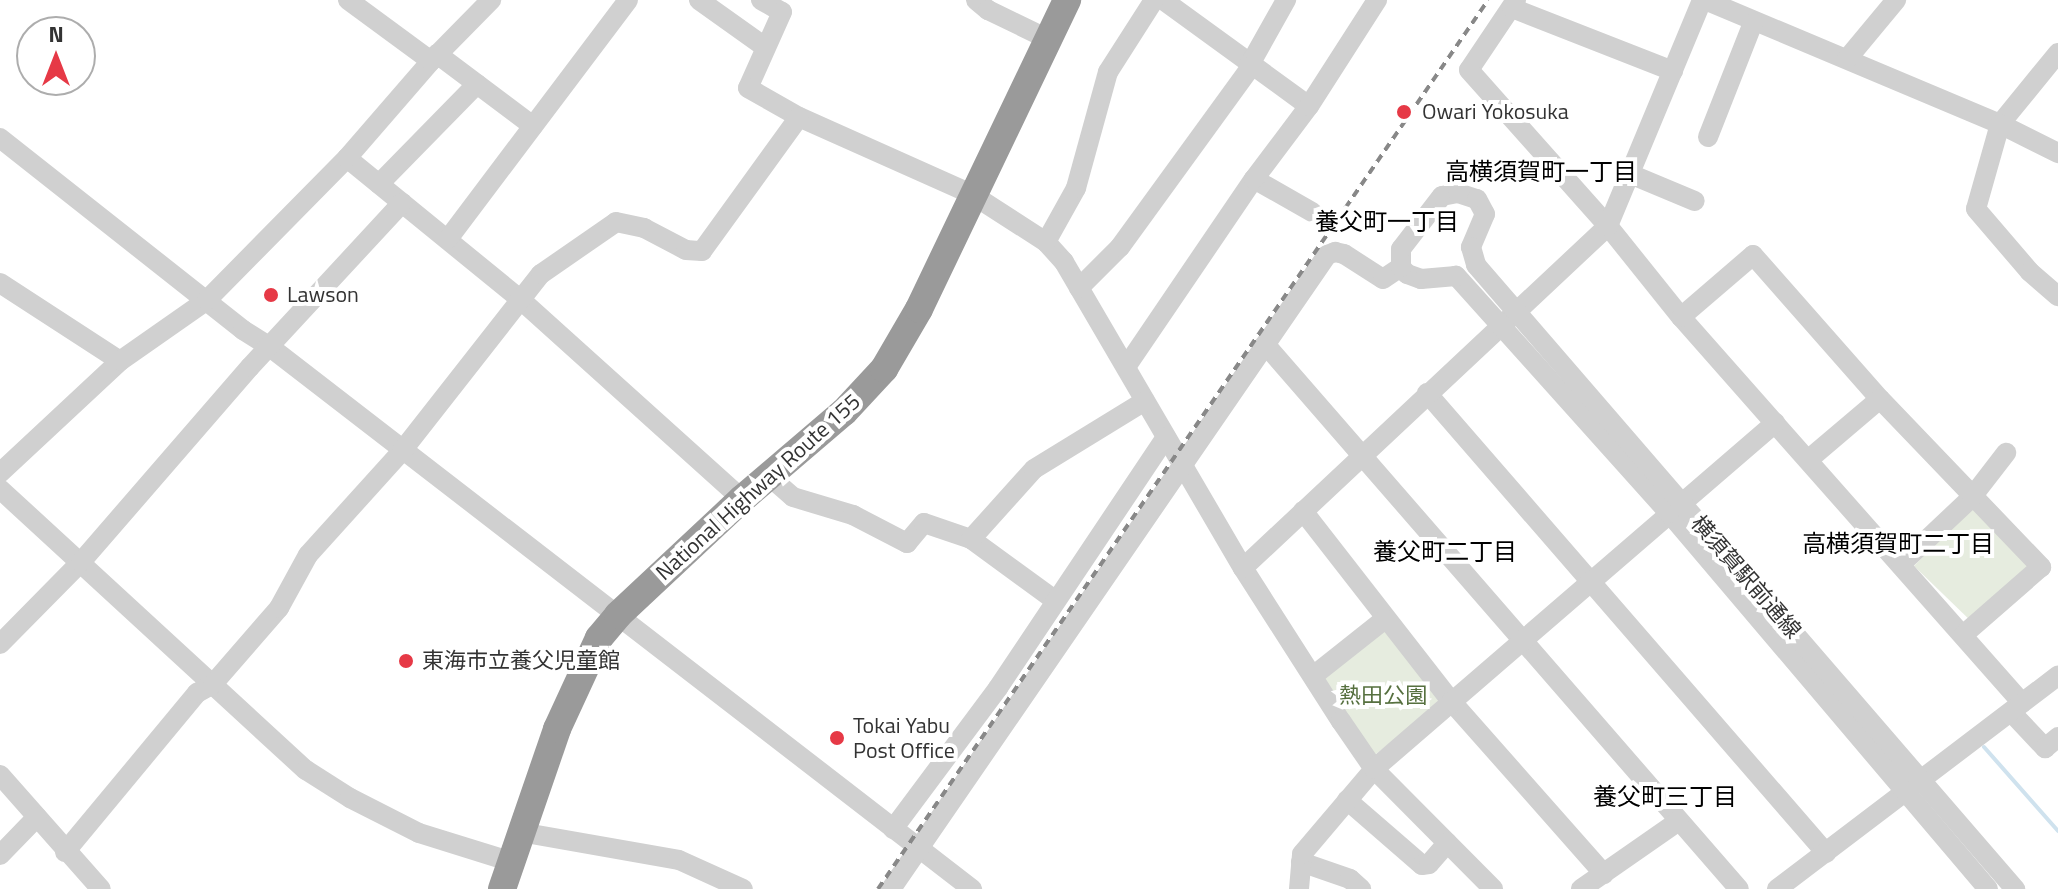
<!DOCTYPE html>
<meta charset="utf-8">
<style>
body{margin:0}
#map{position:relative;width:2058px;height:889px;overflow:hidden;background:#fff;font-family:"Titillium Web","Noto Sans JP",sans-serif}
div>[style]{position:absolute}
.green>*{inset:0;background:#e6ecdf;transform-origin:0 0}
.stream>*{height:4px;margin:-2px;padding:0 2px;transform-origin:2px;border-radius:2px;background:#cfe2ee}
.minor>*{height:20px;margin:-10px;padding:0 10px;transform-origin:10px;border-radius:10px;background:#d0d0d0}
.highway>*{height:28px;margin:-14px;padding:0 14px;transform-origin:14px;border-radius:14px;background:#9a9a9a}
.rail>*{height:4px;margin-top:-2px;transform-origin:0;background:repeating-linear-gradient(90deg,#888 0 8px,transparent 0 14px)}
.dots>*{width:22px;height:22px;translate:-50% -50%;box-sizing:border-box;border:4px solid #fff;border-radius:50%}
span{translate:-50% -50%;white-space:nowrap;text-align:center;line-height:1.15;-webkit-text-stroke:8px #fff;paint-order:stroke}
.poi-label{font-size:22px;color:#333}
.left{translate:0 -50%;text-align:left}
.street-label{font-size:22px;color:#333}
.park-label{font-size:22px;color:#56703f}
.neighbourhood-label{font-size:24px;color:#000}
.north{position:absolute;left:16px;top:16px;width:80px;height:80px;box-sizing:border-box;background:#fff;border:2px solid #adadad;border-radius:50%;rotate:0deg;font-size:22px;font-weight:700;line-height:32px;text-align:center;color:#333}
.north::after{content:'';display:block;margin:auto;width:28px;height:36px;background:#e63946;clip-path:polygon(50% 0,100% 100%,50% 72%,0 100%)}
</style>
<div id="map">
<div class="green">
<div style="left:1971px;top:507px;width:83px;height:82px;rotate:44deg"></div>
<div style="clip-path:polygon(1379px 628px,1387px 631px,1439px 698px,1439px 705px,1372px 757px,1321px 679px)"></div>
</div>
<div class="stream">
<div style="left:1984px;top:747px;width:112px;rotate:48.6deg"></div>
</div>
<div class="minor">
<div style="left:348px;top:0;width:103px;rotate:36.3deg"></div>
<div style="left:699px;top:0;width:81px;rotate:35.5deg"></div>
<div style="left:761px;top:0;width:24px;rotate:30deg"></div>
<div style="left:782px;top:12px;width:83px;rotate:114.1deg"></div>
<div style="left:748px;top:88px;width:59px;rotate:29.6deg"></div>
<div style="left:799px;top:117px;width:191px;rotate:24.1deg"></div>
<div style="left:973px;top:195px;width:87px;rotate:32.8deg"></div>
<div style="left:1046px;top:242px;width:27px;rotate:48deg"></div>
<div style="left:1064px;top:262px;width:355px;rotate:59.7deg"></div>
<div style="left:1243px;top:568px;width:182px;rotate:57.4deg"></div>
<div style="left:1341px;top:721px;width:58px;rotate:55.5deg"></div>
<div style="left:1374px;top:769px;width:169px;rotate:45.2deg"></div>
<div style="left:976px;top:0;width:16px;rotate:40deg"></div>
<div style="left:988px;top:10px;width:67px;rotate:25.8deg"></div>
<div style="left:1163px;top:0;width:180px;rotate:36deg"></div>
<div style="left:1516px;top:0;width:84px;rotate:123.9deg"></div>
<div style="left:1469px;top:70px;width:209px;rotate:48.3deg"></div>
<div style="left:1608px;top:226px;width:117px;rotate:51.3deg"></div>
<div style="left:1681px;top:317px;width:515px;rotate:48.54deg"></div>
<div style="left:1705px;top:0;width:320px;rotate:22.8deg"></div>
<div style="left:2000px;top:124px;width:65px;rotate:26.6deg"></div>
<div style="left:1512px;top:8px;width:173px;rotate:21.4deg"></div>
<div style="left:2058px;top:53px;width:92px;rotate:129.2deg"></div>
<div style="left:2000px;top:124px;width:88px;rotate:105.8deg"></div>
<div style="left:1976px;top:209px;width:83px;rotate:49.4deg"></div>
<div style="left:2030px;top:272px;width:37px;rotate:41deg"></div>
<div style="left:437px;top:54px;width:120px;rotate:36.9deg"></div>
<div style="left:1847px;top:59px;width:77px;rotate:-50.3deg"></div>
<div style="left:1249px;top:66px;width:76px;rotate:-60.7deg"></div>
<div style="left:1708px;top:137px;width:123px;rotate:-68.5deg"></div>
<div style="left:0;top:138px;width:310px;rotate:38.3deg"></div>
<div style="left:243px;top:330px;width:32px;rotate:32deg"></div>
<div style="left:270px;top:347px;width:887px;rotate:37.67deg"></div>
<div style="left:347px;top:158px;width:225px;rotate:39.2deg"></div>
<div style="left:521px;top:300px;width:297px;rotate:42deg"></div>
<div style="left:1630px;top:174px;width:70px;rotate:22.6deg"></div>
<div style="left:1254px;top:179px;width:67px;rotate:29.6deg"></div>
<div style="left:379px;top:184px;width:140px;rotate:-45.6deg"></div>
<div style="left:448px;top:239px;width:299px;rotate:-53deg"></div>
<div style="left:1046px;top:242px;width:62px;rotate:-60.9deg"></div>
<div style="left:1076px;top:188px;width:120px;rotate:-74.6deg"></div>
<div style="left:1108px;top:72px;width:85px;rotate:-57.4deg"></div>
<div style="left:0;top:283px;width:143px;rotate:33deg"></div>
<div style="left:1079px;top:288px;width:58px;rotate:-45deg"></div>
<div style="left:1120px;top:247px;width:223px;rotate:-54deg"></div>
<div style="left:1681px;top:317px;width:95px;rotate:-40.7deg"></div>
<div style="left:1753px;top:255px;width:192px;rotate:48.6deg"></div>
<div style="left:1880px;top:399px;width:233px;rotate:46.2deg"></div>
<div style="left:2041px;top:567px;width:103px;rotate:138.9deg"></div>
<div style="left:1265px;top:344px;width:722px;rotate:48.99deg"></div>
<div style="left:1126px;top:367px;width:227px;rotate:-55.8deg"></div>
<div style="left:1254px;top:179px;width:91px;rotate:-53deg"></div>
<div style="left:1309px;top:106px;width:126px;rotate:-57.3deg"></div>
<div style="left:1427px;top:393px;width:609px;rotate:49.06deg"></div>
<div style="left:1808px;top:460px;width:94px;rotate:-40.3deg"></div>
<div style="left:0;top:473px;width:164px;rotate:-43deg"></div>
<div style="left:120px;top:361px;width:106px;rotate:-35deg"></div>
<div style="left:207px;top:300px;width:199px;rotate:-45.4deg"></div>
<div style="left:347px;top:158px;width:128px;rotate:-49.1deg"></div>
<div style="left:431px;top:61px;width:86px;rotate:-45.5deg"></div>
<div style="left:770px;top:477px;width:30px;rotate:41deg"></div>
<div style="left:793px;top:497px;width:63px;rotate:16.7deg"></div>
<div style="left:853px;top:515px;width:61px;rotate:27.4deg"></div>
<div style="left:907px;top:543px;width:26px;rotate:-50deg"></div>
<div style="left:924px;top:523px;width:50px;rotate:18.8deg"></div>
<div style="left:971px;top:539px;width:105px;rotate:36.1deg"></div>
<div style="left:0;top:489px;width:415px;rotate:42.6deg"></div>
<div style="left:306px;top:770px;width:52px;rotate:32.5deg"></div>
<div style="left:350px;top:798px;width:77px;rotate:26.9deg"></div>
<div style="left:419px;top:833px;width:97px;rotate:17.3deg"></div>
<div style="left:1303px;top:511px;width:241px;rotate:52.1deg"></div>
<div style="left:1451px;top:701px;width:231px;rotate:48.5deg"></div>
<div style="left:971px;top:539px;width:94px;rotate:-48deg"></div>
<div style="left:1034px;top:469px;width:130px;rotate:-31.5deg"></div>
<div style="left:1901px;top:564px;width:98px;rotate:-43.3deg"></div>
<div style="left:1972px;top:497px;width:56px;rotate:-52.3deg"></div>
<div style="left:1243px;top:568px;width:500px;rotate:-43.14deg"></div>
<div style="left:1608px;top:226px;width:245px;rotate:-67.4deg"></div>
<div style="left:0;top:644px;width:115px;rotate:-45.4deg"></div>
<div style="left:81px;top:562px;width:258px;rotate:-49.1deg"></div>
<div style="left:250px;top:367px;width:224px;rotate:-47.2deg"></div>
<div style="left:1313px;top:676px;width:92px;rotate:-38.4deg"></div>
<div style="left:2011px;top:712px;width:50px;rotate:46.6deg"></div>
<div style="left:2045px;top:748px;width:17px;rotate:-40deg"></div>
<div style="left:0;top:775px;width:152px;rotate:48.5deg"></div>
<div style="left:1347px;top:800px;width:99px;rotate:40.9deg"></div>
<div style="left:1422px;top:865px;width:7px;rotate:-8deg"></div>
<div style="left:1429px;top:864px;width:28px;rotate:-49deg"></div>
<div style="left:893px;top:829px;width:176px;rotate:-53.3deg"></div>
<div style="left:998px;top:688px;width:302px;rotate:-56.2deg"></div>
<div style="left:520px;top:832px;width:161px;rotate:10deg"></div>
<div style="left:679px;top:860px;width:70px;rotate:24.4deg"></div>
<div style="left:65px;top:852px;width:207px;rotate:-50.3deg"></div>
<div style="left:197px;top:693px;width:18px;rotate:-29deg"></div>
<div style="left:213px;top:684px;width:101px;rotate:-49deg"></div>
<div style="left:279px;top:608px;width:60px;rotate:-61.3deg"></div>
<div style="left:308px;top:555px;width:140px;rotate:-47.9deg"></div>
<div style="left:402px;top:451px;width:225px;rotate:-51.9deg"></div>
<div style="left:541px;top:274px;width:91px;rotate:-34.7deg"></div>
<div style="left:616px;top:222px;width:29px;rotate:12deg"></div>
<div style="left:644px;top:228px;width:47px;rotate:27.6deg"></div>
<div style="left:686px;top:250px;width:16px;rotate:4deg"></div>
<div style="left:702px;top:251px;width:165px;rotate:-54.1deg"></div>
<div style="left:0;top:855px;width:53px;rotate:-45.8deg"></div>
<div style="left:1301px;top:862px;width:52px;rotate:19.1deg"></div>
<div style="left:1350px;top:879px;width:15px;rotate:42deg"></div>
<div style="left:891px;top:889px;width:769px;rotate:-55.48deg"></div>
<div style="left:1327px;top:255px;width:9px;rotate:-21deg"></div>
<div style="left:1335px;top:252px;width:9px;rotate:13deg"></div>
<div style="left:1344px;top:254px;width:46px;rotate:32.7deg"></div>
<div style="left:1383px;top:279px;width:22px;rotate:-34deg"></div>
<div style="left:1299px;top:889px;width:35px;rotate:-85deg"></div>
<div style="left:1302px;top:854px;width:111px;rotate:-49.7deg"></div>
<div style="left:1374px;top:769px;width:530px;rotate:-40.79deg"></div>
<div style="left:1581px;top:889px;width:119px;rotate:-34.8deg"></div>
<div style="left:1777px;top:889px;width:353px;rotate:-37.2deg"></div>
<div style="left:1988px;top:889px;width:493px;rotate:-130.3deg"></div>
<div style="left:1669px;top:513px;width:319px;rotate:-131.9deg"></div>
<div style="left:1456px;top:276px;width:35px;rotate:175deg"></div>
<div style="left:1421px;top:279px;width:15px;rotate:-160deg"></div>
<div style="left:1407px;top:274px;width:9px;rotate:-131deg"></div>
<div style="left:1401px;top:267px;width:18px;rotate:-90deg"></div>
<div style="left:1401px;top:249px;width:67px;rotate:-52.3deg"></div>
<div style="left:1442px;top:196px;width:16px;rotate:-11deg"></div>
<div style="left:1458px;top:193px;width:20px;rotate:18deg"></div>
<div style="left:1477px;top:199px;width:17px;rotate:62deg"></div>
<div style="left:1485px;top:214px;width:36px;rotate:113deg"></div>
<div style="left:1471px;top:247px;width:19px;rotate:74deg"></div>
<div style="left:1476px;top:265px;width:825px;rotate:49.18deg"></div>
</div>
<div class="highway">
<div style="left:502px;top:889px;width:169px;rotate:-71deg"></div>
<div style="left:557px;top:729px;width:100px;rotate:-65.2deg"></div>
<div style="left:599px;top:638px;width:30px;rotate:-50deg"></div>
<div style="left:618px;top:615px;width:170px;rotate:-43.1deg"></div>
<div style="left:742px;top:499px;width:134px;rotate:-40.5deg"></div>
<div style="left:844px;top:412px;width:59px;rotate:-47.1deg"></div>
<div style="left:884px;top:369px;width:69px;rotate:-59.7deg"></div>
<div style="left:919px;top:309px;width:343px;rotate:-64.4deg"></div>
</div>
<div class="rail">
<div style="left:878px;top:889px;width:1078px;rotate:-55.54deg"></div>
</div>
<div class="dots">
<div style="left:1404px;top:112px;background:#e63946"></div>
<div style="left:271px;top:295px;background:#e63946"></div>
<div style="left:406px;top:661px;background:#e63946"></div>
<div style="left:837px;top:738px;background:#e63946"></div>
</div>
<div class="poi-label">
<span class="left" style="left:1422px;top:112px">Owari Yokosuka</span>
<span class="left" style="left:287px;top:295px">Lawson</span>
<span class="left" style="left:422px;top:661px">東海市立養父児童館</span>
<span class="left" style="left:853px;top:738px">Tokai Yabu<br>Post Office</span>
</div>
<div class="street-label">
<span style="left:758px;top:487px;rotate:-42deg">National Highway Route 155</span>
<span style="left:1746px;top:577px;rotate:49deg">横須賀駅前通線</span>
</div>
<div class="park-label">
<span style="left:1383px;top:696px">熱田公園</span>
</div>
<div class="neighbourhood-label">
<span style="left:1541px;top:172px">高横須賀町一丁目</span>
<span style="left:1387px;top:222px">養父町一丁目</span>
<span style="left:1898px;top:544px">高横須賀町二丁目</span>
<span style="left:1445px;top:552px">養父町二丁目</span>
<span style="left:1665px;top:797px">養父町三丁目</span>
</div>
<div class="north">N</div>
</div>
